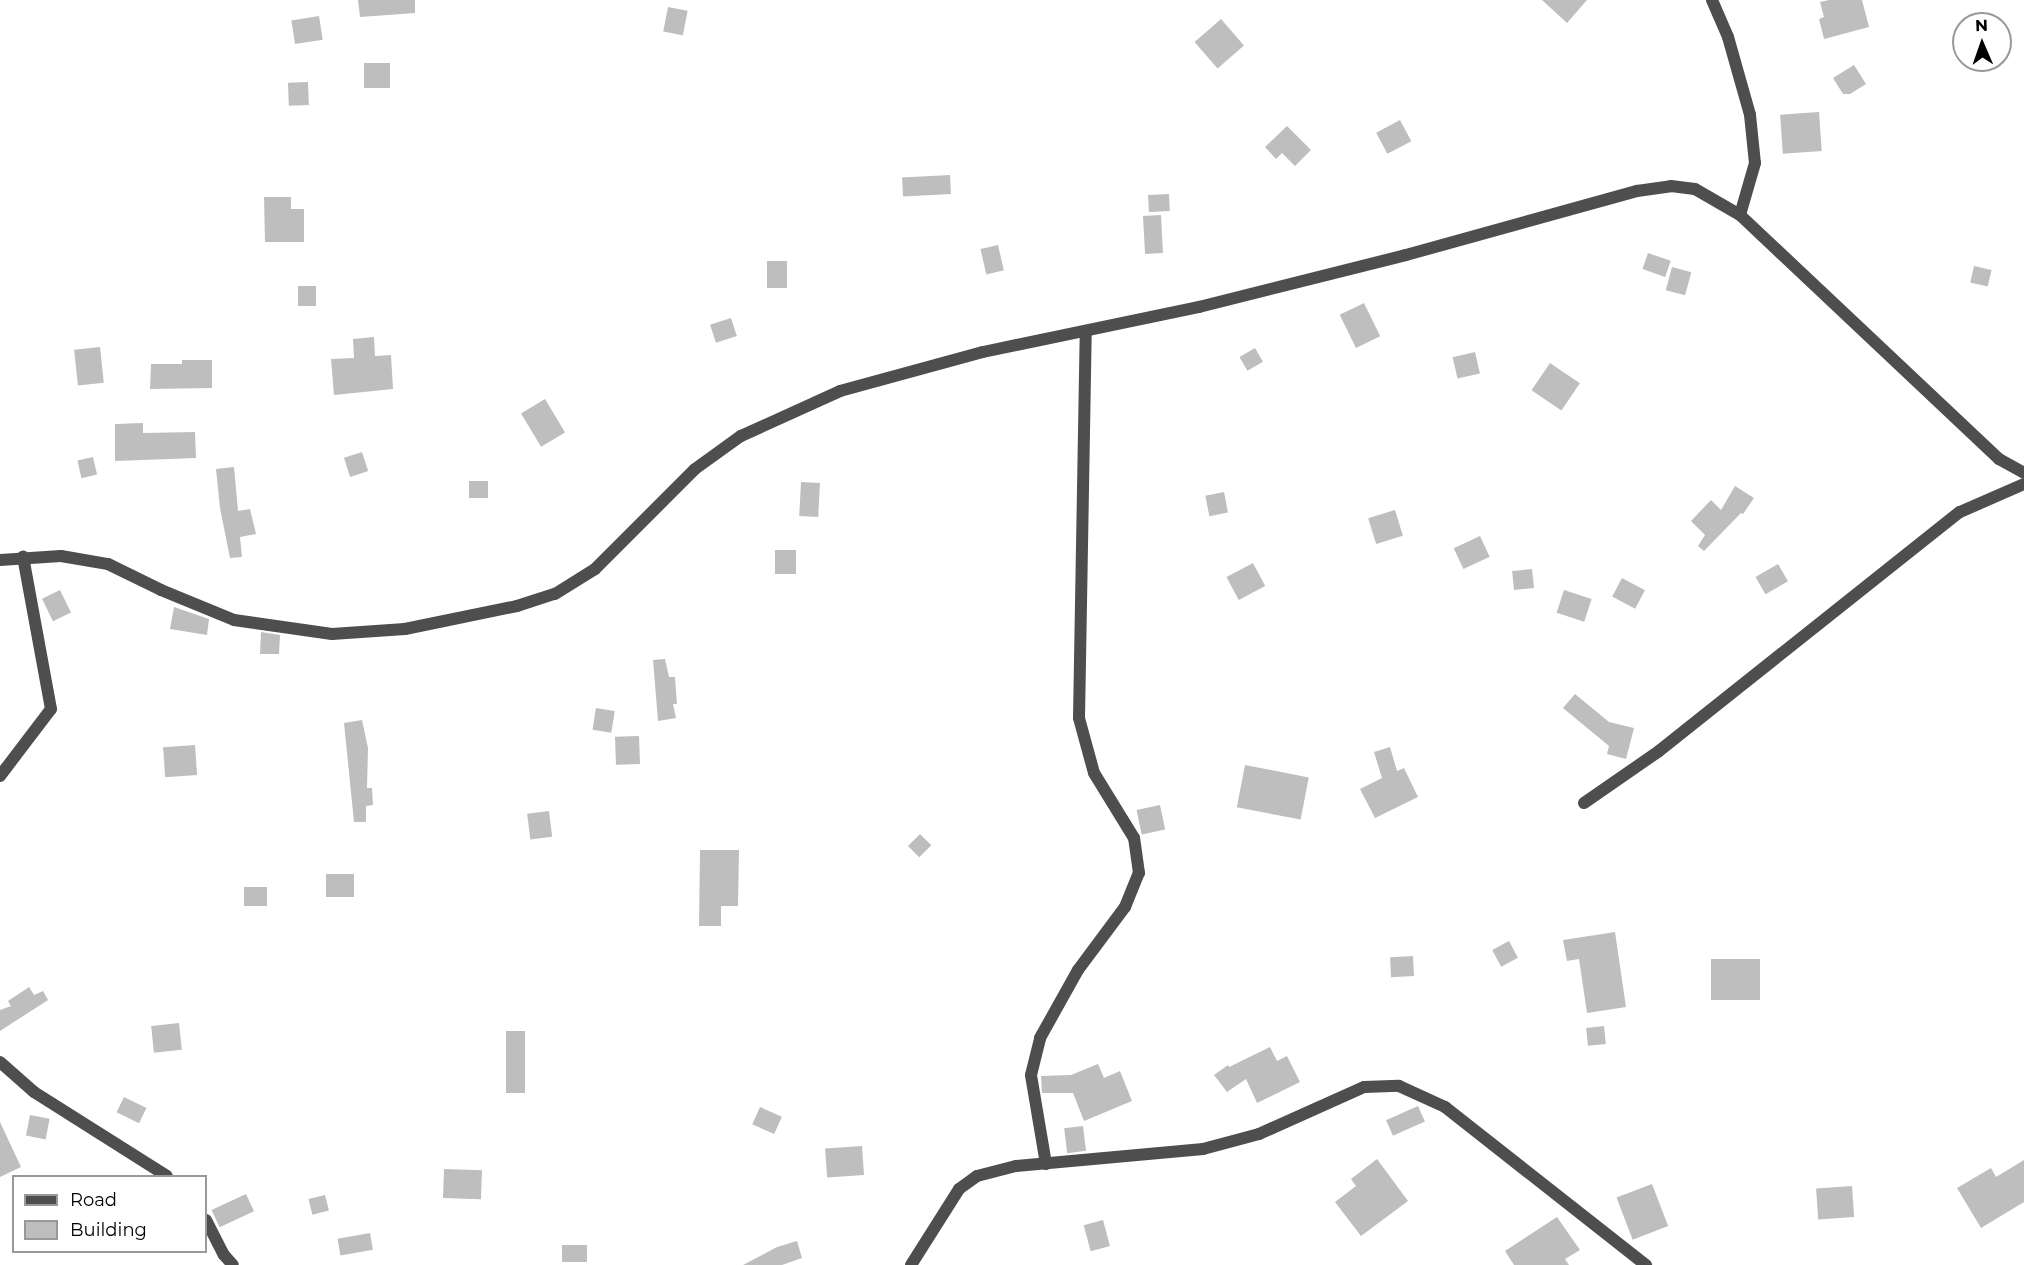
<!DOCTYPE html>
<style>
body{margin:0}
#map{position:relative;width:2024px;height:1265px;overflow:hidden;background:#fff;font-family:Montserrat,sans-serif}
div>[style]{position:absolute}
.building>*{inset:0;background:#bebebe;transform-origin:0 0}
.minor>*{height:12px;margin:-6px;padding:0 6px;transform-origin:6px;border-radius:6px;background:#4e4e4e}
span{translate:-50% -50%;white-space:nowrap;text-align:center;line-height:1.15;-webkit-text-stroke:6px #fff;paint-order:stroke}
.legend{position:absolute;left:12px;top:1175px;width:195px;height:78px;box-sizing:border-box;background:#fff;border:2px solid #999;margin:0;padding:8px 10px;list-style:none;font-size:18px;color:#000}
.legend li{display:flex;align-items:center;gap:12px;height:30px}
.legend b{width:30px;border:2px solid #999}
.north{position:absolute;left:1952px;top:12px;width:60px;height:60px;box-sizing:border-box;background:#fff;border:2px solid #999;border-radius:50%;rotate:358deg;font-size:16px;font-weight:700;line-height:24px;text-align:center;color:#000}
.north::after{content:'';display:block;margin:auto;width:21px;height:27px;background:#000;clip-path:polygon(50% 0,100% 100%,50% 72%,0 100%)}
</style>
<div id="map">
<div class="building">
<div style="clip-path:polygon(358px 0,415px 0,415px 13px,360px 17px)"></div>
<div style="clip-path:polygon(1542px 0,1587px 0,1567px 23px)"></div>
<div style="clip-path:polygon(1829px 0,1862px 0,1869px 27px,1824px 39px,1819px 19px,1824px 17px,1820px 2px)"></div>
<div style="left:668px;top:7px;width:20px;height:25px;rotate:11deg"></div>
<div style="left:319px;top:16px;width:24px;height:28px;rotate:81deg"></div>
<div style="left:1221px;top:19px;width:35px;height:35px;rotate:49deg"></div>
<div style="left:364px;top:63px;width:26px;height:25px"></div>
<div style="clip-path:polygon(1854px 65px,1866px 84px,1850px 94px,1843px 94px,1833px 78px)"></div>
<div style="left:308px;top:82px;width:23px;height:20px;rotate:88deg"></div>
<div style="left:1819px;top:112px;width:39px;height:39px;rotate:86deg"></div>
<div style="left:1400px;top:120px;width:24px;height:27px;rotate:62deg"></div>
<div style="clip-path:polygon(1287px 126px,1311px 150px,1295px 166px,1282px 153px,1276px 159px,1265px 147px)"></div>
<div style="left:950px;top:175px;width:19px;height:48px;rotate:87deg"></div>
<div style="left:1169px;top:194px;width:17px;height:21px;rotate:87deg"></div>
<div style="clip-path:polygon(264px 197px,291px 197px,291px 209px,304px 209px,304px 242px,265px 242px)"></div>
<div style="left:1161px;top:215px;width:38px;height:18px;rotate:87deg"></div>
<div style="left:998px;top:245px;width:26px;height:18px;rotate:77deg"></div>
<div style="left:1648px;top:253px;width:24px;height:17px;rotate:19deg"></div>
<div style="left:767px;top:261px;width:20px;height:27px"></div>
<div style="left:1974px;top:266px;width:18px;height:17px;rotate:13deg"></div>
<div style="left:1672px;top:267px;width:20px;height:24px;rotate:15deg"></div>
<div style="left:298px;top:286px;width:18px;height:20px"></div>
<div style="left:1364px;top:303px;width:37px;height:27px;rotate:64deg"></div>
<div style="left:731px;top:318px;width:19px;height:22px;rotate:72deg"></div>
<div style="clip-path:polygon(374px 337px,375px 356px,391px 355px,393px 389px,334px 395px,331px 359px,354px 358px,353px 339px)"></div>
<div style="left:100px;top:347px;width:36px;height:26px;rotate:84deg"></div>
<div style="left:1255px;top:348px;width:16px;height:18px;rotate:60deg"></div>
<div style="left:1475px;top:352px;width:22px;height:23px;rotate:77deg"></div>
<div style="clip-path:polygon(182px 360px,212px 360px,212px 388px,150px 389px,151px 364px,182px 364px)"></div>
<div style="left:1550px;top:363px;width:36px;height:33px;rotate:34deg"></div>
<div style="left:545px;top:399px;width:39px;height:28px;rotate:59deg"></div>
<div style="clip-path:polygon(143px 423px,143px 433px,195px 432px,196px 458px,115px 461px,115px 424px)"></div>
<div style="left:362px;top:452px;width:20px;height:19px;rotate:72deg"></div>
<div style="left:93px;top:457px;width:18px;height:16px;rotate:77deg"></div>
<div style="clip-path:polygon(234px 467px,238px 511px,250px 509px,256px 534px,240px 537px,242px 557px,230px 558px,220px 508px,216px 469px)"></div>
<div style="left:469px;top:481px;width:19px;height:17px"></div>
<div style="left:801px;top:482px;width:19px;height:34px;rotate:3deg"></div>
<div style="clip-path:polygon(1735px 486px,1754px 498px,1743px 514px,1741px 513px,1704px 551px,1698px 546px,1705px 535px,1691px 521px,1711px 500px,1721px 510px)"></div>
<div style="left:1224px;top:492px;width:21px;height:19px;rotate:79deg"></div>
<div style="left:1395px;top:510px;width:27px;height:28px;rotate:73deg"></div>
<div style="left:1480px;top:536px;width:23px;height:29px;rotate:65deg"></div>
<div style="left:775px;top:550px;width:21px;height:24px"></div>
<div style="left:1253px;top:563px;width:26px;height:30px;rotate:62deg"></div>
<div style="left:1778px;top:564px;width:20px;height:26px;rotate:60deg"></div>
<div style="left:1532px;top:569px;width:19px;height:20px;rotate:84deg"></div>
<div style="left:1622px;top:578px;width:26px;height:21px;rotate:28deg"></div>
<div style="left:60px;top:590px;width:25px;height:20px;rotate:64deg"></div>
<div style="left:1564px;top:590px;width:29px;height:24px;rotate:18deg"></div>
<div style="clip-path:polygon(174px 607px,209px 619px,207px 635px,170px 629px)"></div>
<div style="clip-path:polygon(261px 632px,280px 635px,279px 654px,260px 654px)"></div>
<div style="clip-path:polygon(665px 659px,669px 677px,675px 677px,677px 704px,673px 704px,676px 718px,658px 721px,653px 660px)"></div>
<div style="clip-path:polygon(1575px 694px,1609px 722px,1634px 728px,1626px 759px,1607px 754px,1609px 746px,1563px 708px)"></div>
<div style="left:596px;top:708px;width:19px;height:22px;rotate:9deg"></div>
<div style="clip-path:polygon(362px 720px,368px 748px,367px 788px,372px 788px,373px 805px,366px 806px,366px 822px,354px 822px,344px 723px)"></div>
<div style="left:639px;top:736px;width:28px;height:24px;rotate:88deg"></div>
<div style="left:195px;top:745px;width:30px;height:32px;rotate:86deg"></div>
<div style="clip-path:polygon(1390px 747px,1397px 771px,1404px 768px,1418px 797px,1375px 818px,1360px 789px,1382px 778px,1374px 752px)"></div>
<div style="left:1245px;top:765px;width:65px;height:43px;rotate:11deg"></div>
<div style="left:1160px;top:805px;width:25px;height:24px;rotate:78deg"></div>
<div style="left:549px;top:811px;width:26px;height:22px;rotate:83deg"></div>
<div style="left:920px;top:834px;width:16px;height:17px;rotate:45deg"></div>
<div style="clip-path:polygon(700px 850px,739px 850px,738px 906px,721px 906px,721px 926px,699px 926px)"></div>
<div style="left:326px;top:874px;width:28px;height:23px"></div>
<div style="left:244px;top:887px;width:23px;height:19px"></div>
<div style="clip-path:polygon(1615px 932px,1626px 1007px,1587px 1013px,1579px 959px,1567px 961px,1563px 940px)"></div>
<div style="left:1509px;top:941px;width:19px;height:19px;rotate:62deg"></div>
<div style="left:1413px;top:956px;width:20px;height:23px;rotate:87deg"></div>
<div style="left:1711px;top:959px;width:49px;height:41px"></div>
<div style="clip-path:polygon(29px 987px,34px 995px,43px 991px,48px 1000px,0 1031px,0 1010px,11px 1006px,8px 1001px)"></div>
<div style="left:179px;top:1023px;width:27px;height:28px;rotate:84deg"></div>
<div style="left:1604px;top:1026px;width:18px;height:18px;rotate:84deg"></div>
<div style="left:506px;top:1031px;width:19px;height:62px"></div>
<div style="clip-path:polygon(1270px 1047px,1277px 1061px,1287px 1056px,1300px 1082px,1257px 1103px,1246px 1079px,1227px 1092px,1214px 1075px,1228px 1065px,1229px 1067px)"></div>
<div style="clip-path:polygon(1098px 1064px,1104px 1078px,1120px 1071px,1132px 1101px,1084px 1121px,1073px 1093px,1042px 1093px,1041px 1076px,1071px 1075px)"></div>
<div style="left:124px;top:1097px;width:25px;height:17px;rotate:26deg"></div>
<div style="left:1418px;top:1106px;width:17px;height:35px;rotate:66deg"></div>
<div style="left:760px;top:1107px;width:24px;height:19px;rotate:24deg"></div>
<div style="left:30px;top:1115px;width:20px;height:21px;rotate:11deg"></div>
<div style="clip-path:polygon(0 1122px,21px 1167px,0 1177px)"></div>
<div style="left:1083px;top:1126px;width:25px;height:19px;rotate:83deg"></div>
<div style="left:862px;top:1146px;width:29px;height:37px;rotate:86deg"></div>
<div style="clip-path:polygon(1377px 1159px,1408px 1201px,1361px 1236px,1335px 1202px,1356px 1186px,1351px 1179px)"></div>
<div style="clip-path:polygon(2024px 1160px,2024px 1202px,1981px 1228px,1957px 1188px,1991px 1168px,1996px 1177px)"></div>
<div style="left:444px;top:1169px;width:38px;height:29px;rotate:2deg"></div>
<div style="left:1652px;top:1184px;width:45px;height:38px;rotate:69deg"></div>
<div style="left:1852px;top:1186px;width:31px;height:36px;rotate:86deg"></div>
<div style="left:246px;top:1194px;width:19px;height:38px;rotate:65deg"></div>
<div style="left:325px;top:1195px;width:16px;height:17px;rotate:76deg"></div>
<div style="clip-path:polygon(1557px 1217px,1580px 1250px,1565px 1259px,1569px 1265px,1514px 1265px,1505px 1251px)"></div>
<div style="left:1103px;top:1220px;width:27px;height:20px;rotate:75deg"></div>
<div style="left:370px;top:1233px;width:17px;height:33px;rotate:80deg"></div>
<div style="clip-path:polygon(797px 1241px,802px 1258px,782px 1265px,743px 1265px,777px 1247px)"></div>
<div style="left:562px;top:1245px;width:25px;height:17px"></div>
</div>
<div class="minor">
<div style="left:1712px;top:0;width:40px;rotate:66.6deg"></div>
<div style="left:1728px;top:37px;width:81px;rotate:74.2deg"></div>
<div style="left:1750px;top:115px;width:48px;rotate:84.1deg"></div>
<div style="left:1755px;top:163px;width:54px;rotate:106.1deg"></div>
<div style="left:0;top:560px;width:61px;rotate:-3.8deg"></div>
<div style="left:61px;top:556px;width:48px;rotate:9.7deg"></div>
<div style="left:108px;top:564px;width:59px;rotate:26.1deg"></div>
<div style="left:161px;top:590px;width:79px;rotate:22.3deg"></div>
<div style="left:234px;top:620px;width:99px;rotate:8.1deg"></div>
<div style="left:332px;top:634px;width:73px;rotate:-3.9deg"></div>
<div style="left:405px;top:629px;width:114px;rotate:-11.6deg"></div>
<div style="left:517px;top:606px;width:40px;rotate:-18deg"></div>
<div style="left:555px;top:594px;width:47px;rotate:-32deg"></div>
<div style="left:595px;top:569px;width:141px;rotate:-45deg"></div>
<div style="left:695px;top:469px;width:57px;rotate:-35.7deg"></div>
<div style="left:741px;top:436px;width:109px;rotate:-24.4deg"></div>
<div style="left:840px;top:391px;width:148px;rotate:-15.3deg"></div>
<div style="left:983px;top:352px;width:221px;rotate:-11.8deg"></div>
<div style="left:1199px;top:307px;width:213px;rotate:-14.1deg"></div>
<div style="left:1406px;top:255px;width:240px;rotate:-15.5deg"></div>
<div style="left:1637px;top:191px;width:34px;rotate:-8deg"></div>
<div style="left:1671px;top:186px;width:24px;rotate:7deg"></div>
<div style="left:1695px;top:189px;width:52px;rotate:30deg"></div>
<div style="left:1740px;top:215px;width:356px;rotate:43.3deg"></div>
<div style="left:1999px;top:459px;width:29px;rotate:29deg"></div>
<div style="left:0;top:776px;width:84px;rotate:-52.7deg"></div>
<div style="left:51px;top:709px;width:155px;rotate:-100.4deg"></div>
<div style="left:1584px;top:803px;width:91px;rotate:-34.7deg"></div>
<div style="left:1659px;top:751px;width:384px;rotate:-38.5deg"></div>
<div style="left:1960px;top:512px;width:70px;rotate:-23.6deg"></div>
<div style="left:0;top:1062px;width:45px;rotate:41.4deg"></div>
<div style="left:34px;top:1092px;width:157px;rotate:32.3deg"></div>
<div style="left:1046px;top:1164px;width:90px;rotate:-99.6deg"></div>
<div style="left:1031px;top:1075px;width:38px;rotate:-76deg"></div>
<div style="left:1040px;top:1038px;width:78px;rotate:-60.8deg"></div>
<div style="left:1078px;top:970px;width:79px;rotate:-53.3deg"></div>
<div style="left:1125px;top:907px;width:37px;rotate:-68deg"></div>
<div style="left:1139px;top:873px;width:35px;rotate:-98deg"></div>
<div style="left:1134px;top:838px;width:76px;rotate:-121.6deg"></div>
<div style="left:1094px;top:773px;width:57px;rotate:-105.3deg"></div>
<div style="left:1079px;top:718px;width:387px;rotate:-89deg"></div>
<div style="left:206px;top:1220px;width:39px;rotate:63deg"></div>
<div style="left:224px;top:1255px;width:13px;rotate:48deg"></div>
<div style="left:911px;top:1265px;width:90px;rotate:-57.7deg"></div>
<div style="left:959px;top:1189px;width:22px;rotate:-36deg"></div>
<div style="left:977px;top:1176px;width:40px;rotate:-14.4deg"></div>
<div style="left:1016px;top:1166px;width:188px;rotate:-5.2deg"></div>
<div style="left:1203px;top:1149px;width:58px;rotate:-15deg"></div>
<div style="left:1259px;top:1134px;width:115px;rotate:-24.1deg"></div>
<div style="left:1364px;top:1087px;width:35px;rotate:-2deg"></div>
<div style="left:1399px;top:1086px;width:51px;rotate:24.5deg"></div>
<div style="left:1445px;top:1107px;width:256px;rotate:38.2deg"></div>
</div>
<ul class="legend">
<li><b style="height:8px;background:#4e4e4e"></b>Road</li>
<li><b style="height:16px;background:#bebebe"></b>Building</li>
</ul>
<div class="north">N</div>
</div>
